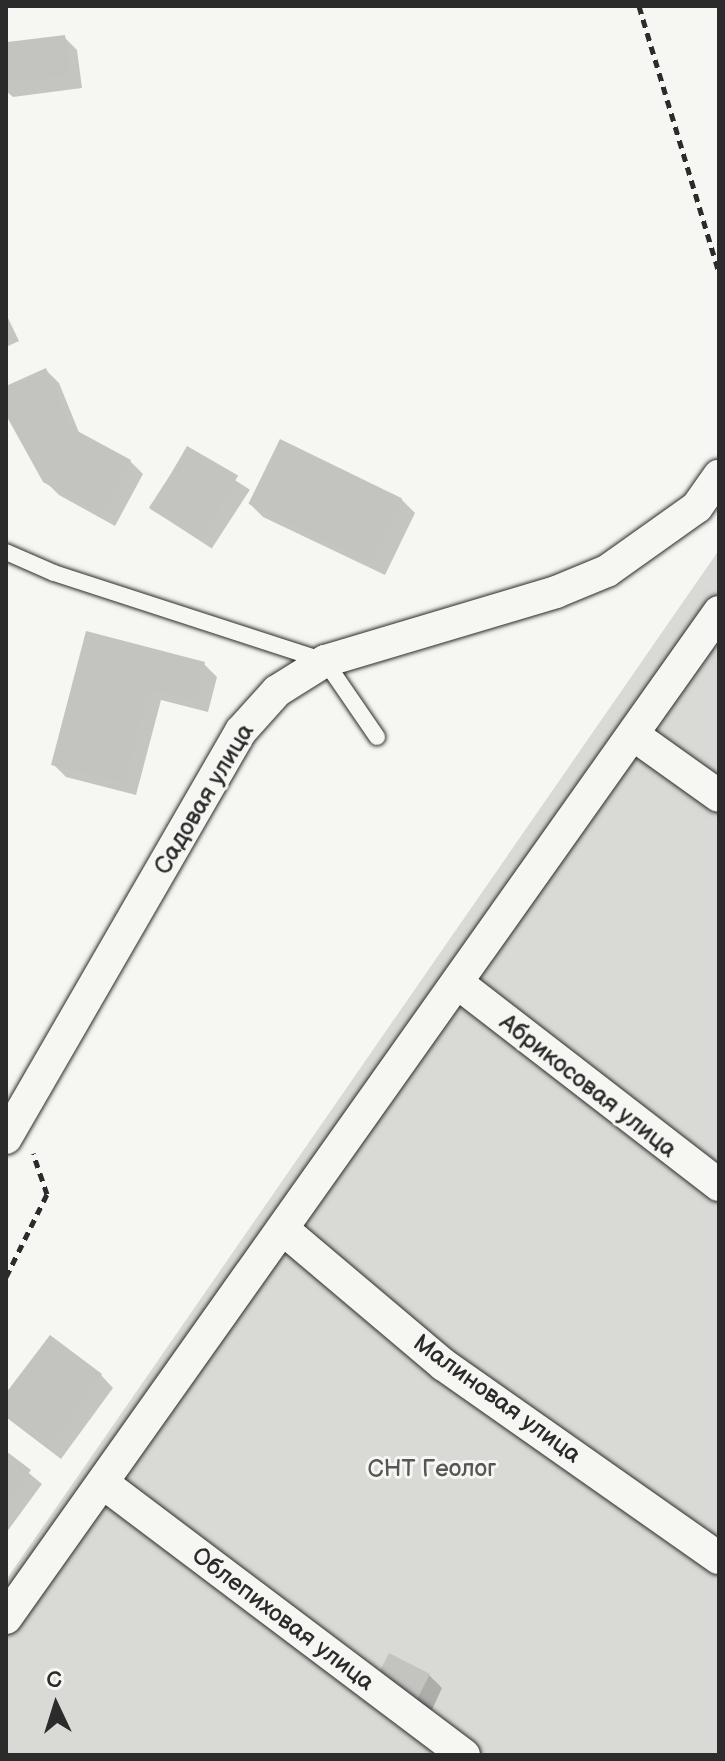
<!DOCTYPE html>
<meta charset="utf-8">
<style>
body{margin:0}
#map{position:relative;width:725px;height:1761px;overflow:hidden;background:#f6f6f2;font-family:"Balsamiq Sans",sans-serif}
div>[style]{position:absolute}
.green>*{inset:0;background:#d9d9d5}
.shadow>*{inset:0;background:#0003;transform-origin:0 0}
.building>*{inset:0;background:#c3c3c0;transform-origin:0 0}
.path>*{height:5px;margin-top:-2.5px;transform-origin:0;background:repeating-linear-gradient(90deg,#2b2b2b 0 8px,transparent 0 14px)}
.roads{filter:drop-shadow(0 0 2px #2b2b2b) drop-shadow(0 0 2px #2b2b2b)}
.service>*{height:16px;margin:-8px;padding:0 8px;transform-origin:8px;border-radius:8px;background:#f6f6f2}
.minor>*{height:32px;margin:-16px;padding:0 16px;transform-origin:16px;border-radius:16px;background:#f6f6f2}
span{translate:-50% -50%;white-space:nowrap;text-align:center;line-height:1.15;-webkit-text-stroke:6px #f6f6f2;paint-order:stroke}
.street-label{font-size:24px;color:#2b2b2b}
.park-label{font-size:24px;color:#565656}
.frame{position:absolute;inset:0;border:8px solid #2b2b2b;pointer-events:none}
.north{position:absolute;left:16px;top:1665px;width:80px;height:80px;-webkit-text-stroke:6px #f6f6f2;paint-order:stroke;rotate:356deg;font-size:22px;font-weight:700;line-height:32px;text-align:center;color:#2b2b2b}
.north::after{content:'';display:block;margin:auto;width:28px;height:36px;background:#2b2b2b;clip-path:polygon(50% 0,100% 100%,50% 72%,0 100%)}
</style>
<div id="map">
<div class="green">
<div style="clip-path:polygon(719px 550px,719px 1755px,6px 1755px,6px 1580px)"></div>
</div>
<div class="shadow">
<div style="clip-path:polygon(64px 37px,77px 50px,82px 88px,13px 97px,6px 91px,6px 45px)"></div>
<div style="clip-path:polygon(6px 314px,19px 341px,6px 347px)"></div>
<div style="clip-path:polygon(46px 370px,59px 383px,80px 435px,130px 461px,143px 474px,115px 526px,59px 495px,45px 481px,6px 411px,6px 388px)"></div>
<div style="left:187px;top:449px;width:75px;height:70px;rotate:33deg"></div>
<div style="clip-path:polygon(402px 500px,415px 513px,385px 575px,263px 517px,250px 504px)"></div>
<div style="clip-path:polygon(88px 633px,204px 664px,217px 677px,208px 712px,161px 700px,136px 795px,66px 777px,53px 764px)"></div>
<div style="clip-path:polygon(101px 1375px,113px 1388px,61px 1459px,6px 1417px,6px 1397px)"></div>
<div style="clip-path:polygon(6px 1454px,42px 1484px,6px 1533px)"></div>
<div style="clip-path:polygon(429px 1675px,442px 1688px,430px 1714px,377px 1682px)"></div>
</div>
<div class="building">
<div style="left:65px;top:35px;width:40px;height:60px;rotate:83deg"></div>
<div style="clip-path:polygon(46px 368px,70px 427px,131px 460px,102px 515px,43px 482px,6px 415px,6px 386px)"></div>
<div style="left:280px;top:439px;width:136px;height:72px;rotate:26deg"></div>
<div style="left:187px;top:446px;width:59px;height:73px;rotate:30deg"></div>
<div style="clip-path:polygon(86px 631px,205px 662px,195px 701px,149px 689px,124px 783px,51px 765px)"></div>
<div style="clip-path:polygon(50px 1335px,102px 1374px,47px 1448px,6px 1417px,6px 1393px)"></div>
<div style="clip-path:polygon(6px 1451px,31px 1470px,6px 1502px)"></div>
<div style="left:389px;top:1653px;width:46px;height:32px;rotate:27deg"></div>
</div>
<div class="path">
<div style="left:639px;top:6px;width:278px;rotate:73.3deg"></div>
<div style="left:6px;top:1277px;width:93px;rotate:-63.7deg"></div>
<div style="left:47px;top:1194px;width:43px;rotate:-108.9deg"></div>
</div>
<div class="roads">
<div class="service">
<div style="left:6px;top:552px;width:52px;rotate:23.6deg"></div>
<div style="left:54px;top:573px;width:285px;rotate:18deg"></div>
<div style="left:325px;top:661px;width:92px;rotate:55.6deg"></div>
</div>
<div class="minor">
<div style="left:635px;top:736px;width:103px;rotate:35.5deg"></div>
<div style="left:459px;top:984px;width:329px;rotate:37.7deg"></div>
<div style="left:6px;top:1138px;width:470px;rotate:-60deg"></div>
<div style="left:241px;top:731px;width:54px;rotate:-48deg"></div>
<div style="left:277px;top:691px;width:57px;rotate:-32deg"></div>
<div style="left:325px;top:661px;width:241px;rotate:-16.6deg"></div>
<div style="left:556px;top:592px;width:55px;rotate:-22.4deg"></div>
<div style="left:607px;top:571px;width:110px;rotate:-35.4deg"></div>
<div style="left:697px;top:507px;width:38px;rotate:-55deg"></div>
<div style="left:284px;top:1230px;width:209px;rotate:40.2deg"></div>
<div style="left:444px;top:1365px;width:336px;rotate:35.1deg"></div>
<div style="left:103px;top:1483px;width:452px;rotate:37deg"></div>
<div style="left:6px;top:1618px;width:1233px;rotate:-54.67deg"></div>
</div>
</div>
<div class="street-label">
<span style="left:204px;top:799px;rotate:-59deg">Садовая улица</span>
<span style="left:588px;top:1086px;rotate:38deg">Абрикосовая улица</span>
<span style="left:497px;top:1399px;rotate:36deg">Малиновая улица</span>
<span style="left:283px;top:1619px;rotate:37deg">Облепиховая улица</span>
</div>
<div class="park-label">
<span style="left:432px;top:1469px">СНТ Геолог</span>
</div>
<div class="frame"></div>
<div class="north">С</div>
</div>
